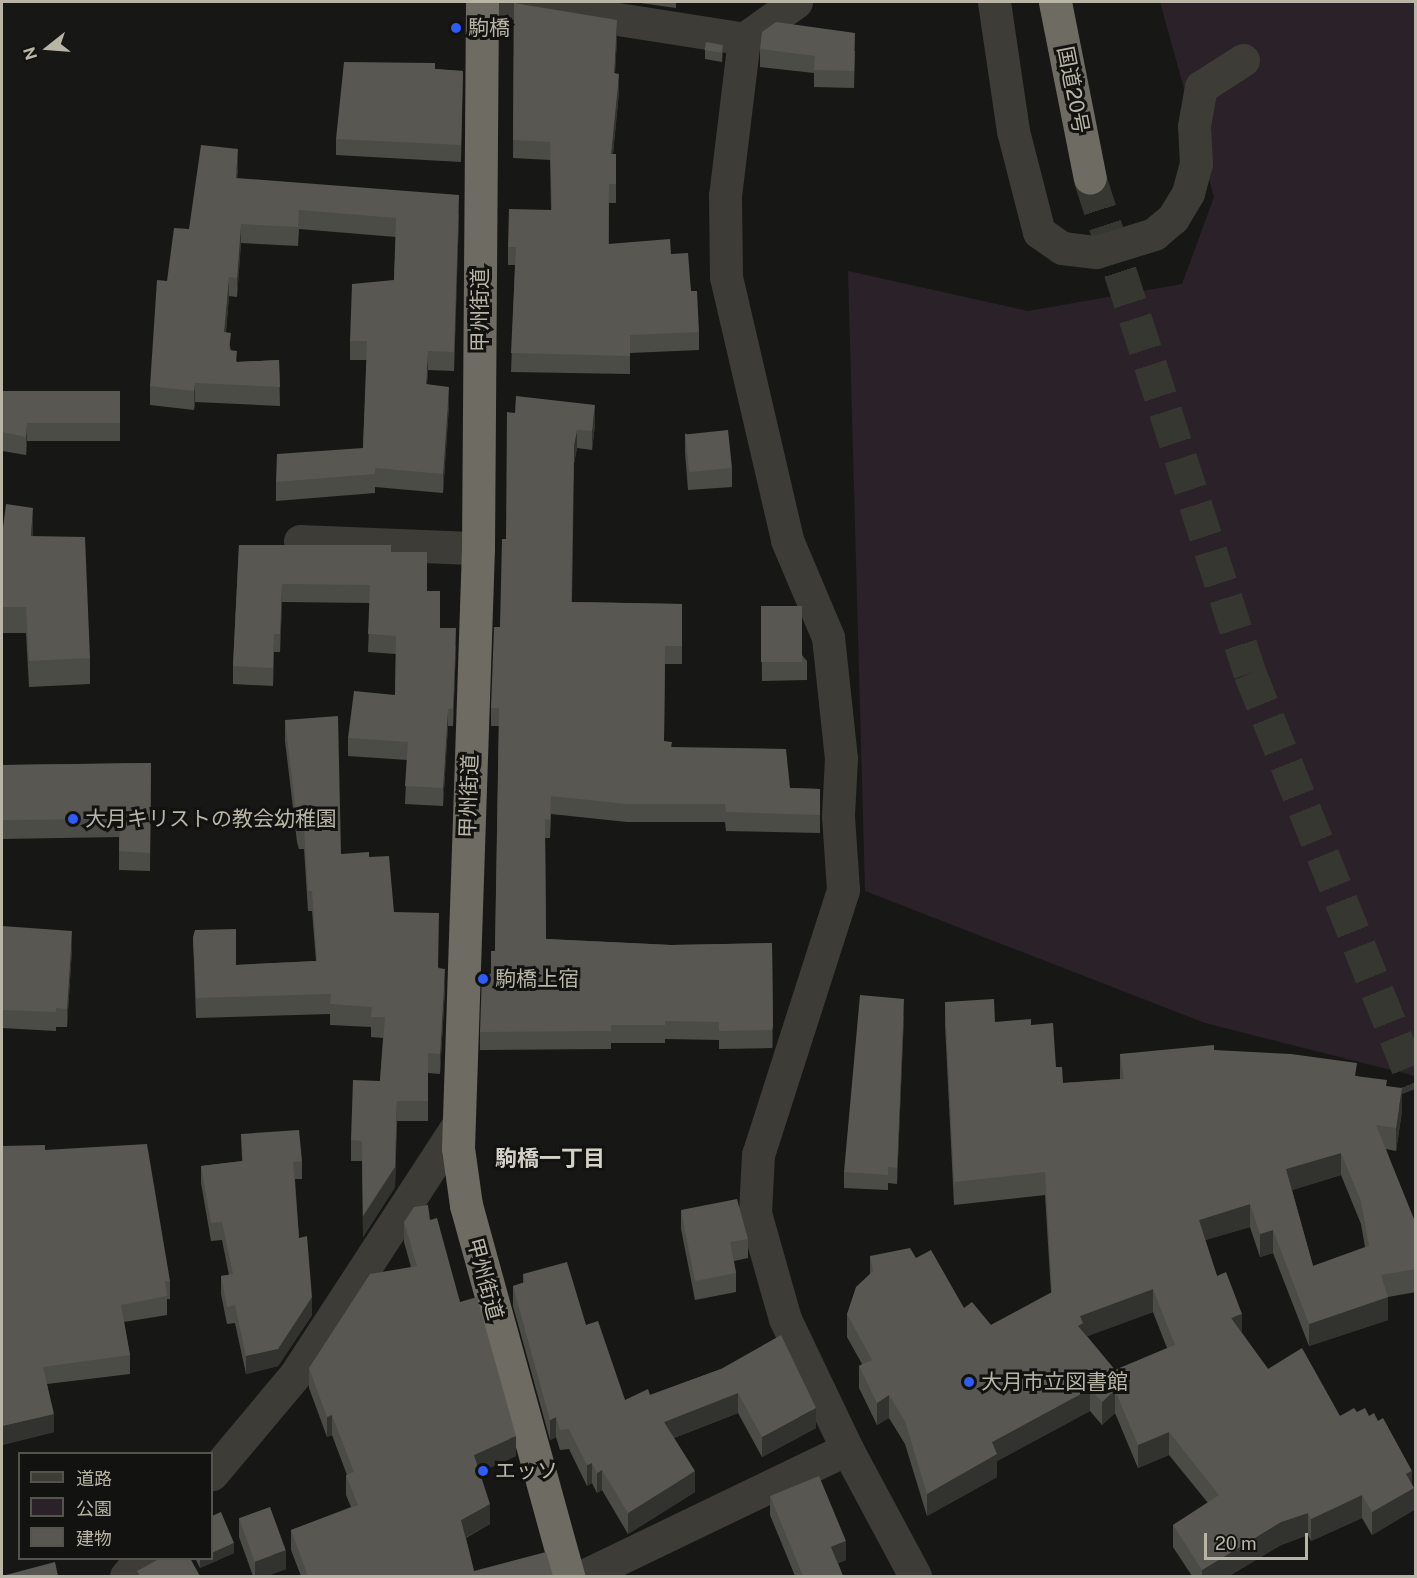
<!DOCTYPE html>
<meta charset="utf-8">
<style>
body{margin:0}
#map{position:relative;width:1417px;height:1578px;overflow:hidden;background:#171715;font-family:"Public Sans","Noto Sans JP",sans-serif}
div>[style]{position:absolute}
.green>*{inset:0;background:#2b2128}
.highway-tunnel>*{height:33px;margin-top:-16.5px;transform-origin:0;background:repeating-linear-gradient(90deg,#373732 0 33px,transparent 0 49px)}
.minor>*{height:33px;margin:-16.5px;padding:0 16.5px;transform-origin:16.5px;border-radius:16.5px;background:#3d3c36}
.highway>*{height:33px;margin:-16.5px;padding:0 16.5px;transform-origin:16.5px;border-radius:16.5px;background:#6e6c62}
.wall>*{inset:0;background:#4c4c46}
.shaded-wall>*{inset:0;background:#32322e}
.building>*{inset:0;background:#585751;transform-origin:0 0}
.dots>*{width:16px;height:16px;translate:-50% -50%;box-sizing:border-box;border:3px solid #121210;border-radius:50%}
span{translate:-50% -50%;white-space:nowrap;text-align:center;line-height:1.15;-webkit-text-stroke:6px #121210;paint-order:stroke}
.poi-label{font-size:21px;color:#b8b5a7}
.left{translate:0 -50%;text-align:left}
.street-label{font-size:21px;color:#b8b5a7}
.neighbourhood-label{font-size:22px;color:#d4d2c8;font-weight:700}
.frame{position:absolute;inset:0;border:3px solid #b8b5a7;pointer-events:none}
.legend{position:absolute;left:18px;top:1452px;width:195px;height:108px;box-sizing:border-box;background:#121210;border:2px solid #54534c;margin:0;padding:8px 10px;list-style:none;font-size:18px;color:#b8b5a7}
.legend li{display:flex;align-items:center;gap:12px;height:30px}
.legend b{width:30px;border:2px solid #54534c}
.north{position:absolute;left:18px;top:18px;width:60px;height:60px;-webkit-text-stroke:4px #121210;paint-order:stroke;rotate:253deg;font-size:16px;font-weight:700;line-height:24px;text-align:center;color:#b8b5a7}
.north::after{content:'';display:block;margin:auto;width:21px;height:27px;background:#b8b5a7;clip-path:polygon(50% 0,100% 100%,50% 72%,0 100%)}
.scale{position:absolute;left:1204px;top:1533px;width:104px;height:27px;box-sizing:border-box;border:3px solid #b8b5a7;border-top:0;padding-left:8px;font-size:18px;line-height:21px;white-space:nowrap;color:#b8b5a7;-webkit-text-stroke:4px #121210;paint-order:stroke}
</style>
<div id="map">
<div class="green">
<div style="clip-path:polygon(1160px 2px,1415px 2px,1415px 1076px,1205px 1023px,865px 891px,848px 271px,1028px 311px,1182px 284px,1214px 197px)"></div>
</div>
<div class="highway-tunnel">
<div style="left:1090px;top:178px;width:520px;rotate:72.09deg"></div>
<div style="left:1250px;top:673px;width:447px;rotate:68.2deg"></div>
</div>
<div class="minor">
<div style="left:509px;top:2px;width:238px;rotate:8.9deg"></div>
<div style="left:796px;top:2px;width:64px;rotate:144.6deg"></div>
<div style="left:744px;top:39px;width:157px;rotate:96.9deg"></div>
<div style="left:725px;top:195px;width:82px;rotate:89.3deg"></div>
<div style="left:726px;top:277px;width:270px;rotate:76.9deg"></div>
<div style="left:787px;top:540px;width:105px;rotate:67.1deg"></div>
<div style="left:828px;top:637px;width:122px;rotate:83.9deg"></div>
<div style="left:841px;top:758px;width:58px;rotate:93deg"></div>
<div style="left:838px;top:816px;width:74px;rotate:86.1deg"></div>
<div style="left:843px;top:890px;width:277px;rotate:107.8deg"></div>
<div style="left:758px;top:1154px;width:59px;rotate:92.9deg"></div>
<div style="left:755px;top:1213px;width:110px;rotate:74.2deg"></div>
<div style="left:785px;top:1319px;width:144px;rotate:64.5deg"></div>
<div style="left:847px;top:1449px;width:144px;rotate:61.8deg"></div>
<div style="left:994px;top:2px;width:130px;rotate:81.6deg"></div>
<div style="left:1013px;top:131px;width:104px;rotate:75.6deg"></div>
<div style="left:1039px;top:232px;width:28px;rotate:35deg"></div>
<div style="left:1062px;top:248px;width:34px;rotate:7deg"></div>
<div style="left:1096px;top:252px;width:61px;rotate:-17.2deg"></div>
<div style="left:1154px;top:234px;width:25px;rotate:-40deg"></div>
<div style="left:1173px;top:218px;width:29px;rotate:-59deg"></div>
<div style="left:1188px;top:193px;width:30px;rotate:-75deg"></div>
<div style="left:1196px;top:164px;width:38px;rotate:-93deg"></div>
<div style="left:1194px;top:126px;width:40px;rotate:-80deg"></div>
<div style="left:1201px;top:87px;width:50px;rotate:-32.7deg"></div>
<div style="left:300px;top:541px;width:178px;rotate:2.3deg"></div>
<div style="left:212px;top:1474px;width:129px;rotate:-50deg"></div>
<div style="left:295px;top:1375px;width:298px;rotate:-56.9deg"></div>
<div style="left:126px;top:1576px;width:23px;rotate:-50deg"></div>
<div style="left:583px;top:1576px;width:293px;rotate:-25.7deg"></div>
</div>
<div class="highway">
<div style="left:482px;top:2px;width:546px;rotate:90.42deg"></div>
<div style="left:478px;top:548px;width:600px;rotate:91.91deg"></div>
<div style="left:458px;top:1148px;width:58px;rotate:82deg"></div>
<div style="left:466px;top:1205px;width:385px;rotate:74.6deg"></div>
<div style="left:1055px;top:2px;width:179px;rotate:78.8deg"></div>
</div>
<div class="wall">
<div style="clip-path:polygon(633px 2px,676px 2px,676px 8px)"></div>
<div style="clip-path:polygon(514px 3px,617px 38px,615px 73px,619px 92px,613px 154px,616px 154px,616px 203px,609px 203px,609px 244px,671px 254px,691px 291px,699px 332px,699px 350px,630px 353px,630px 374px,511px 372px,515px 265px,508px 265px,508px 247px,551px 210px,550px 160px,513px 158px)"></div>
<div style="clip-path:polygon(723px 45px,722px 62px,705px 59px,705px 50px)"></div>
<div style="clip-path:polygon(760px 49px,855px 51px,854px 88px,814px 87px,814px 73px,760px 67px)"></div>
<div style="clip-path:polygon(435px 69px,463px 71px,461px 162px,336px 155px,336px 139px)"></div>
<div style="clip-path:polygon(238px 168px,237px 179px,459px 214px,454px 371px,428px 370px,427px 384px,449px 405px,443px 493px,375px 487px,375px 493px,276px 501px,276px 482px,363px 448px,367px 360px,350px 360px,350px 341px,394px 280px,396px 237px,299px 229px,298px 246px,241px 243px,237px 297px,229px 296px,226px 332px,231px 350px,237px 362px,279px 360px,280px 406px,195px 402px,194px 410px,150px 405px,150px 386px,189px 229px)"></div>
<div style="clip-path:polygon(2px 391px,120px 391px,120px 441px,27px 441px,26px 455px,2px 451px)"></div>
<div style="clip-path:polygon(515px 413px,595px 424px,592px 450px,577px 448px,574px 463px,572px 602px,682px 604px,682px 664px,665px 664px,664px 741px,672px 747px,790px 788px,820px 789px,820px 833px,726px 831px,725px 822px,627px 822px,551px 814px,550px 838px,545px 838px,546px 939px,671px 945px,772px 943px,773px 1045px,772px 1048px,719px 1049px,719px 1040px,665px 1039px,665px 1043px,611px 1043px,611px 1049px,480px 1050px,480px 1032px,495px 951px,499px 726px,491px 726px,491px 708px,500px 627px)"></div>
<div style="clip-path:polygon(685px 433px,732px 468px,732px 487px,688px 490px,685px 452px)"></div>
<div style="clip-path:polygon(2px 536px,33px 536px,90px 658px,90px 684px,29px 687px,26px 633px,2px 633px)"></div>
<div style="clip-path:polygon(239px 545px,391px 552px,427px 591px,440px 628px,456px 646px,453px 726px,448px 726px,443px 806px,405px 804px,407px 760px,348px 756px,348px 738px,395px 695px,396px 654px,368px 652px,370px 603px,282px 602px,280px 652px,274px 652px,273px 686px,233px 684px,233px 666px)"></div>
<div style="clip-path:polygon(761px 606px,807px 661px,807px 680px,762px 681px)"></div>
<div style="clip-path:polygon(285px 720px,341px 854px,369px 857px,394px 912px,439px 968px,445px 989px,440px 1074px,428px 1073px,428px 1121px,397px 1121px,395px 1187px,363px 1237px,362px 1161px,351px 1161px,351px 1140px,380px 1081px,383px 1038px,371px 1037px,371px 1027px,330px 1025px,330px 1014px,196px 1018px,193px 937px,236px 965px,316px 961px,312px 911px,308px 911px,304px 849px,299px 849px,297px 842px,285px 741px)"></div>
<div style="clip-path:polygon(151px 763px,150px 871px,119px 870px,119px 837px,2px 839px,2px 765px)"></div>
<div style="clip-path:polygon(2px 926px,72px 949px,67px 1027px,56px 1027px,56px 1031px,2px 1028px)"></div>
<div style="clip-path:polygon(evenodd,945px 1002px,995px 1022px,1031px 1025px,1056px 1067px,1063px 1083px,1120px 1079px,1120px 1054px,1214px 1050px,1357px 1076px,1387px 1086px,1402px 1111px,1396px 1151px,1386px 1149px,1416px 1232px,1416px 1292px,1388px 1297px,1388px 1320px,1309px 1346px,1273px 1253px,1260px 1257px,1250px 1227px,1205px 1240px,1217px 1276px,1242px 1333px,1268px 1369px,1340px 1416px,1357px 1412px,1369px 1416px,1412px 1483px,1414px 1510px,1372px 1535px,1362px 1518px,1311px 1541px,1308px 1535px,1281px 1545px,1229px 1576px,1192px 1576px,1173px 1547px,1173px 1525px,1208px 1503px,1169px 1455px,1138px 1468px,1115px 1413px,1102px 1425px,1090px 1411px,997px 1461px,997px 1477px,927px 1516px,905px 1444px,889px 1418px,877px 1425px,859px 1388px,859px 1366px,862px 1364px,847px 1337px,847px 1314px,870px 1274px,870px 1256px,916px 1258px,964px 1308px,991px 1325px,1051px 1293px,1045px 1195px,954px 1205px,945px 1025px,945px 1002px,1341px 1175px,1361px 1224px,1365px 1247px,1313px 1266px,1292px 1190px,1341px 1175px,945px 1002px,1153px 1312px,1167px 1348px,1115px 1370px,1087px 1336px,1153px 1312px)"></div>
<div style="clip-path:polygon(904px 1015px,897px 1184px,888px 1183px,888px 1190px,844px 1188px,844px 1172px)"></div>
<div style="clip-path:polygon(241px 1134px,302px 1161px,302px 1179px,295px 1179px,299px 1238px,312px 1315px,278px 1366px,246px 1374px,235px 1323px,227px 1324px,221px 1294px,221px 1276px,229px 1275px,222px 1240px,211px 1241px,201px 1183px,201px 1166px,242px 1161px)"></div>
<div style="clip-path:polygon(2px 1146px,45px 1150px,170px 1281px,170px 1299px,167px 1299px,167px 1315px,124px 1322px,130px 1355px,130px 1374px,47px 1384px,54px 1432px,2px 1445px)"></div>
<div style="clip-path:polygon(681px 1210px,748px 1239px,748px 1258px,734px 1261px,736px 1273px,736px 1292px,695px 1300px,681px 1229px)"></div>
<div style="clip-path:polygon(430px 1220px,516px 1456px,480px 1472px,490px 1524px,466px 1538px,474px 1571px,553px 1576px,301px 1576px,291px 1550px,291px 1530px,351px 1507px,346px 1495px,346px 1475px,347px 1475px,332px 1435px,327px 1437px,309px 1388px,309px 1368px,411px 1267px,404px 1242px,404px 1222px)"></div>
<div style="clip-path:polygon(523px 1274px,586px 1325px,625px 1400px,650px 1395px,721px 1369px,816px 1428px,762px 1457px,738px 1413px,674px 1438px,695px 1492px,628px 1534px,602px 1490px,597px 1493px,592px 1483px,587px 1486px,569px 1449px,560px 1450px,556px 1437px,550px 1440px,513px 1306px,513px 1286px,523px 1283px)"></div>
<div style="clip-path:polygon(770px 1496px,846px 1560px,838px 1563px,843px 1576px,795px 1576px,770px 1515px)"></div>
<div style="clip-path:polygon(239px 1518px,286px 1569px,267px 1576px,253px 1576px,239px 1537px)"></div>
<div style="clip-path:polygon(234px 1553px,200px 1568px,195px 1558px,212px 1558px)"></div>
</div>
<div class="shaded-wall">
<div style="clip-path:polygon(617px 20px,617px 38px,614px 91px,614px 73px)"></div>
<div style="clip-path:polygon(619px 74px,619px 92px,611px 172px,611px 154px)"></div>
<div style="clip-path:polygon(238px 149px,238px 168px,236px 197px,236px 178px)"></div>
<div style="clip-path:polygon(459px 195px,459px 214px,454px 371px,454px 352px)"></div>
<div style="clip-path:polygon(241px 224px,241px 243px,237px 297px,237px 278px)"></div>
<div style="clip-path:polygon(229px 277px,229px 296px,224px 351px,224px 332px)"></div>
<div style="clip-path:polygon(428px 351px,428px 370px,426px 402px,426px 384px)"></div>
<div style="clip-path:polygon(195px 383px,195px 402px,194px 410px,194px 391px)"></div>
<div style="clip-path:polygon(449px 387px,449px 405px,443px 493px,443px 474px)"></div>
<div style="clip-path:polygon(595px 405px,595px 424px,592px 450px,592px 431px)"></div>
<div style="clip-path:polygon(27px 423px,27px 441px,26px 455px,26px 437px)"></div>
<div style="clip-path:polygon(577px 430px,577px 448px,574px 463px,574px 445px)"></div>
<div style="clip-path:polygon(33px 508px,33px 534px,31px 562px,31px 536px)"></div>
<div style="clip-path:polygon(282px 584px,282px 602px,280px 652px,280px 634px)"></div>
<div style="clip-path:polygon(456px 628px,456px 646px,453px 726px,453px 708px)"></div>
<div style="clip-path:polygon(274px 634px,274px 652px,273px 686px,273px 668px)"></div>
<div style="clip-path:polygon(448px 709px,448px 726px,443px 806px,443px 788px)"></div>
<div style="clip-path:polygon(72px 931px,72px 949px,67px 1027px,67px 1009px)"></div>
<div style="clip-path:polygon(445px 969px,445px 989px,440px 1074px,440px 1054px)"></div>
<div style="clip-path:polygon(904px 999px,904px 1015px,897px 1184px,897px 1168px)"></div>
<div style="clip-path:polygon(773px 1026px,773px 1045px,772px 1048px,772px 1030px)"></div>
<div style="clip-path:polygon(1402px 1088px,1402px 1111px,1396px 1151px,1396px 1128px)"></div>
<div style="clip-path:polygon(397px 1101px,395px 1187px,363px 1237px,363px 1216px)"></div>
<div style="clip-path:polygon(1341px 1153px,1341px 1175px,1286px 1192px,1286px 1169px)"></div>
<div style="clip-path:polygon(1250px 1204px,1250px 1227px,1199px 1242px,1199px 1220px)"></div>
<div style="clip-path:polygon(1273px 1230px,1273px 1253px,1260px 1257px,1260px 1234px)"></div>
<div style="clip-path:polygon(1153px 1289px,1153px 1312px,1083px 1338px,1078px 1326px,1080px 1316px)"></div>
<div style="clip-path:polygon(312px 1297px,312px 1315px,278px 1366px,246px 1374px,246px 1356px)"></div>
<div style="clip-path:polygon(1388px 1297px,1388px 1320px,1309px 1346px,1309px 1324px)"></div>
<div style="clip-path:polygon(1242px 1314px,1242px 1336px,1231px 1318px)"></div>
<div style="clip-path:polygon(1090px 1389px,1090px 1411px,997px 1461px,997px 1477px,927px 1516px,927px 1494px,992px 1442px)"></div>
<div style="clip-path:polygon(1115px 1390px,1115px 1413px,1102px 1425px,1102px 1402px)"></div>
<div style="clip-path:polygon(738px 1393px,738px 1413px,664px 1442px,664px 1422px)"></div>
<div style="clip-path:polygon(889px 1395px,889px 1418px,877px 1425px,877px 1403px)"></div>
<div style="clip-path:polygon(816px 1408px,816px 1428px,762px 1457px,762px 1437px)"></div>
<div style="clip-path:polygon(54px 1414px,54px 1432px,2px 1445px,2px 1426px)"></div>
<div style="clip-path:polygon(332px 1415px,332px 1435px,327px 1437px,327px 1417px)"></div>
<div style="clip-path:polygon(556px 1417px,556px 1437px,550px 1440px,550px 1420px)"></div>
<div style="clip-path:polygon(1169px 1432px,1169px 1455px,1138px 1468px,1138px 1445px)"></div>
<div style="clip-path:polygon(516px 1436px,516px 1456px,474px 1475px,474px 1455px)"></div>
<div style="clip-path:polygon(592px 1463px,592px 1483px,587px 1486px,587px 1465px)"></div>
<div style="clip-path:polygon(602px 1470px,602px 1490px,597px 1493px,597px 1473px)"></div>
<div style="clip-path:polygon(695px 1471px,695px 1492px,628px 1534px,628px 1513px)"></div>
<div style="clip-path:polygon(1412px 1471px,1412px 1489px,1414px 1488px,1414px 1510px,1372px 1535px,1372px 1512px,1406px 1474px)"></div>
<div style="clip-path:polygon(1362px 1495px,1362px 1518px,1311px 1541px,1311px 1519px)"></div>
<div style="clip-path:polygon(490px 1504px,490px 1524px,461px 1540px,461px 1520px)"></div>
<div style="clip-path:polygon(1308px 1513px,1308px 1535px,1281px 1545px,1229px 1576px,1202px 1576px,1202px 1570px,1281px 1522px)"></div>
<div style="clip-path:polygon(846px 1541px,846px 1560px,831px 1566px,831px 1547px)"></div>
<div style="clip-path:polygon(234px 1543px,234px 1553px,200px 1568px,200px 1558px,212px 1558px,212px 1553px)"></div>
<div style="clip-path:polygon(286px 1550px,286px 1569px,267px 1576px,255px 1576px,255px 1562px)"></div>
</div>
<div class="building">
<div style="clip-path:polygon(514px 3px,617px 20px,614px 73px,619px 74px,611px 154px,616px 154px,616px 184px,609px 184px,608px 244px,670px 239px,671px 254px,688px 253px,691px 291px,697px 291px,699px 332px,630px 335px,630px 356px,511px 353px,516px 247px,508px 247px,509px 209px,552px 210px,550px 142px,513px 140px)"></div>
<div style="clip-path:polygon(776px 22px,855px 33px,854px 71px,814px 70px,815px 56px,760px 49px,762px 32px)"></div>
<div style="left:706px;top:42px;width:17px;height:8px;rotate:10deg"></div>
<div style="clip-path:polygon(344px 62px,435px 63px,435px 69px,463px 71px,461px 145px,336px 139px)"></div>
<div style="clip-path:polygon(201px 145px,238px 149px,236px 178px,459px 195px,454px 352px,428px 351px,426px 384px,449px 387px,443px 474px,375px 468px,375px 474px,276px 482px,277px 454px,363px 448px,367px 341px,350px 341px,352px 284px,394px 280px,396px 218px,299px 210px,298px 227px,241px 224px,237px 278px,229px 277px,224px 332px,231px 333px,229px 350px,237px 351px,236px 362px,279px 360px,280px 387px,195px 383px,194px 391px,150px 386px,157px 280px,167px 281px,174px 228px,189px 229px)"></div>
<div style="clip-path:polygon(2px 391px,120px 391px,120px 423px,27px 423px,26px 437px,2px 432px)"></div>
<div style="clip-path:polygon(516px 396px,595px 405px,592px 431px,577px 430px,574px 445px,571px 602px,682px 604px,682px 646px,665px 646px,664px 741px,672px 742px,671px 747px,786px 749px,790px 788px,820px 789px,820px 815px,726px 812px,725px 804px,627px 804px,551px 796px,550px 820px,545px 819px,546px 939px,671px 945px,772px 943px,773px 1026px,772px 1030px,719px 1031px,719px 1022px,665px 1021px,665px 1025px,611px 1025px,611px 1031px,480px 1032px,482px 973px,491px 974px,491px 951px,495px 951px,499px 708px,491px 708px,494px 627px,500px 627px,502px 539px,506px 539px,507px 412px,515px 413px)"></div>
<div style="left:728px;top:430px;width:38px;height:43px;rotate:84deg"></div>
<div style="clip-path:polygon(6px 504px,33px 508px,31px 536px,85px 537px,90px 658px,29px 661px,26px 607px,2px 607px,2px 536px)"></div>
<div style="clip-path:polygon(239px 545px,391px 545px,391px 552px,427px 552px,427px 591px,440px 591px,440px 628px,456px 628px,453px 708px,448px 709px,443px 788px,405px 786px,408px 742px,348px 738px,354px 691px,395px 695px,396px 636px,368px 634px,370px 585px,282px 584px,280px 634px,274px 634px,273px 668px,233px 666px)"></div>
<div style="left:761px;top:606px;width:41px;height:56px"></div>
<div style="clip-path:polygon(338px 716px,341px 854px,369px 852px,369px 857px,389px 856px,394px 912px,439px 913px,438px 968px,445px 969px,440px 1054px,428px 1053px,428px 1101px,397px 1101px,395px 1167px,363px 1216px,362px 1141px,351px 1140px,353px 1080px,380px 1081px,385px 1017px,371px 1017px,372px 1007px,330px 1004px,331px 994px,196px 998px,193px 937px,195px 930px,236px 929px,236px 965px,317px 961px,312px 891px,308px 891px,304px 829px,299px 829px,297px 822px,285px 720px)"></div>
<div style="clip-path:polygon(151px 763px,150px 853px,119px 851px,120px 819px,2px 820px,2px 765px)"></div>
<div style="clip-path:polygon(2px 926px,72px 931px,67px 1009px,56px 1008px,56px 1012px,2px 1010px)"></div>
<div style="clip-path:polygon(860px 995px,904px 999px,897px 1168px,888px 1167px,888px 1175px,844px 1172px)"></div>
<div style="clip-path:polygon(evenodd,994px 999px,995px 1022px,1031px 1019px,1031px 1025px,1053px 1023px,1056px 1067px,1062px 1067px,1063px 1083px,1124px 1079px,1120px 1054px,1214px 1045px,1214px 1050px,1291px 1054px,1357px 1063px,1355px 1076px,1387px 1080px,1386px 1086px,1402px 1088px,1396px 1128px,1376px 1125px,1414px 1219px,1416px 1232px,1416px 1269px,1381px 1275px,1388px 1297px,1309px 1324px,1273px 1230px,1260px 1234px,1250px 1204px,1199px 1220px,1217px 1276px,1226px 1272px,1242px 1314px,1231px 1318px,1268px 1369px,1302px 1348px,1340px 1416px,1354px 1408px,1357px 1412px,1365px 1408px,1369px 1416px,1374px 1413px,1378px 1421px,1383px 1418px,1412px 1471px,1406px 1474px,1414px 1488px,1372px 1512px,1362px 1495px,1311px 1519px,1308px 1513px,1281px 1522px,1202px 1570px,1173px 1525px,1219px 1495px,1169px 1432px,1138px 1445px,1115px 1390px,1102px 1402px,1090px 1389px,992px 1442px,997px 1454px,927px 1494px,905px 1421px,889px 1395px,877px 1403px,859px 1366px,872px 1360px,847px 1314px,856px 1287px,873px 1271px,870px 1256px,910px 1248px,916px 1258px,931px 1250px,964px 1308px,972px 1302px,991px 1325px,1052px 1292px,1045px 1172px,954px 1182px,945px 1002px,994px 999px,1341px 1153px,1361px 1201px,1369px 1246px,1313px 1266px,1286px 1169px,1341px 1153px,994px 999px,1153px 1289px,1175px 1345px,1115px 1370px,1078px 1326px,1083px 1323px,1080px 1316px,1153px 1289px)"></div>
<div style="clip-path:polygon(299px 1130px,302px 1161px,293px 1162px,299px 1238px,307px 1236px,312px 1297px,278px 1349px,246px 1356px,235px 1305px,227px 1307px,221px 1276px,233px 1274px,222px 1222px,211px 1223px,201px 1166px,243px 1161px,241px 1134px)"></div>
<div style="clip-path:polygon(147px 1144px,170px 1281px,165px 1281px,167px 1296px,121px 1305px,130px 1355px,43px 1367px,54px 1414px,2px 1426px,2px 1146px,45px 1145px,45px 1150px)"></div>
<div style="clip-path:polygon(737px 1199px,748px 1239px,730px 1242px,736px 1273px,695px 1281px,681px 1210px)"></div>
<div style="clip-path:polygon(428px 1205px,430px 1220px,437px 1218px,460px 1302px,477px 1297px,516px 1436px,474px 1455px,490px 1504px,461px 1520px,474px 1571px,546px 1552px,553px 1576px,308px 1576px,291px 1530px,358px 1505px,346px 1475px,354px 1472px,332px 1415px,327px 1417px,309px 1368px,370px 1274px,417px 1266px,404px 1222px,414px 1207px)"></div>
<div style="clip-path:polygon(567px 1262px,586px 1325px,598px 1321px,625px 1400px,648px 1389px,650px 1395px,721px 1369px,781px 1335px,816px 1408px,762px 1437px,738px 1393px,664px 1422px,695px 1471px,628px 1513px,602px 1470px,597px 1473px,592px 1463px,587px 1465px,569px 1429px,560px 1430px,556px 1417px,550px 1420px,513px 1286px,525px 1282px,523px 1274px)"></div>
<div style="clip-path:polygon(819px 1476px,846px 1541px,831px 1547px,843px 1576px,803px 1576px,770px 1496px)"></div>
<div style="left:270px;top:1507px;width:46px;height:33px;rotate:70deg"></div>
<div style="clip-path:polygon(221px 1512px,234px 1543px,212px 1553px,212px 1516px)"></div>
<div style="clip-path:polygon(161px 1558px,190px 1558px,200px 1576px,140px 1576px,137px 1571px)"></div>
<div style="clip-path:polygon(55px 1562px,58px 1576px,2px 1576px)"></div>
</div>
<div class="dots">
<div style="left:456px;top:28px;background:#2d5cf7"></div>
<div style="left:73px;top:819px;background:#2d5cf7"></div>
<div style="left:483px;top:979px;background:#2d5cf7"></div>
<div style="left:969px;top:1382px;background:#2d5cf7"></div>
<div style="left:483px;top:1471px;background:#2d5cf7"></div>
</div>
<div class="poi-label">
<span class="left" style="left:468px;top:28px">駒橋</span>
<span class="left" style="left:85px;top:819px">大月キリストの教会幼稚園</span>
<span class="left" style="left:495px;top:979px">駒橋上宿</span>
<span class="left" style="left:981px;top:1382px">大月市立図書館</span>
<span class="left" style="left:495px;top:1471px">エッソ</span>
</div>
<div class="street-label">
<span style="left:1073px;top:90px;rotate:79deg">国道20号</span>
<span style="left:480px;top:310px;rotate:-90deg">甲州街道</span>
<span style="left:469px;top:796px;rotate:-88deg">甲州街道</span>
<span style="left:485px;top:1279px;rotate:75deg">甲州街道</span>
</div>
<div class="neighbourhood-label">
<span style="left:550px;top:1159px">駒橋一丁目</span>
</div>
<div class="frame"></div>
<ul class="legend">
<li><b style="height:8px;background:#3d3c36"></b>道路</li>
<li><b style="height:16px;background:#2b2128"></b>公園</li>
<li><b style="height:16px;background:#585751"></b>建物</li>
</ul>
<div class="north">N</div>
<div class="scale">20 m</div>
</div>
